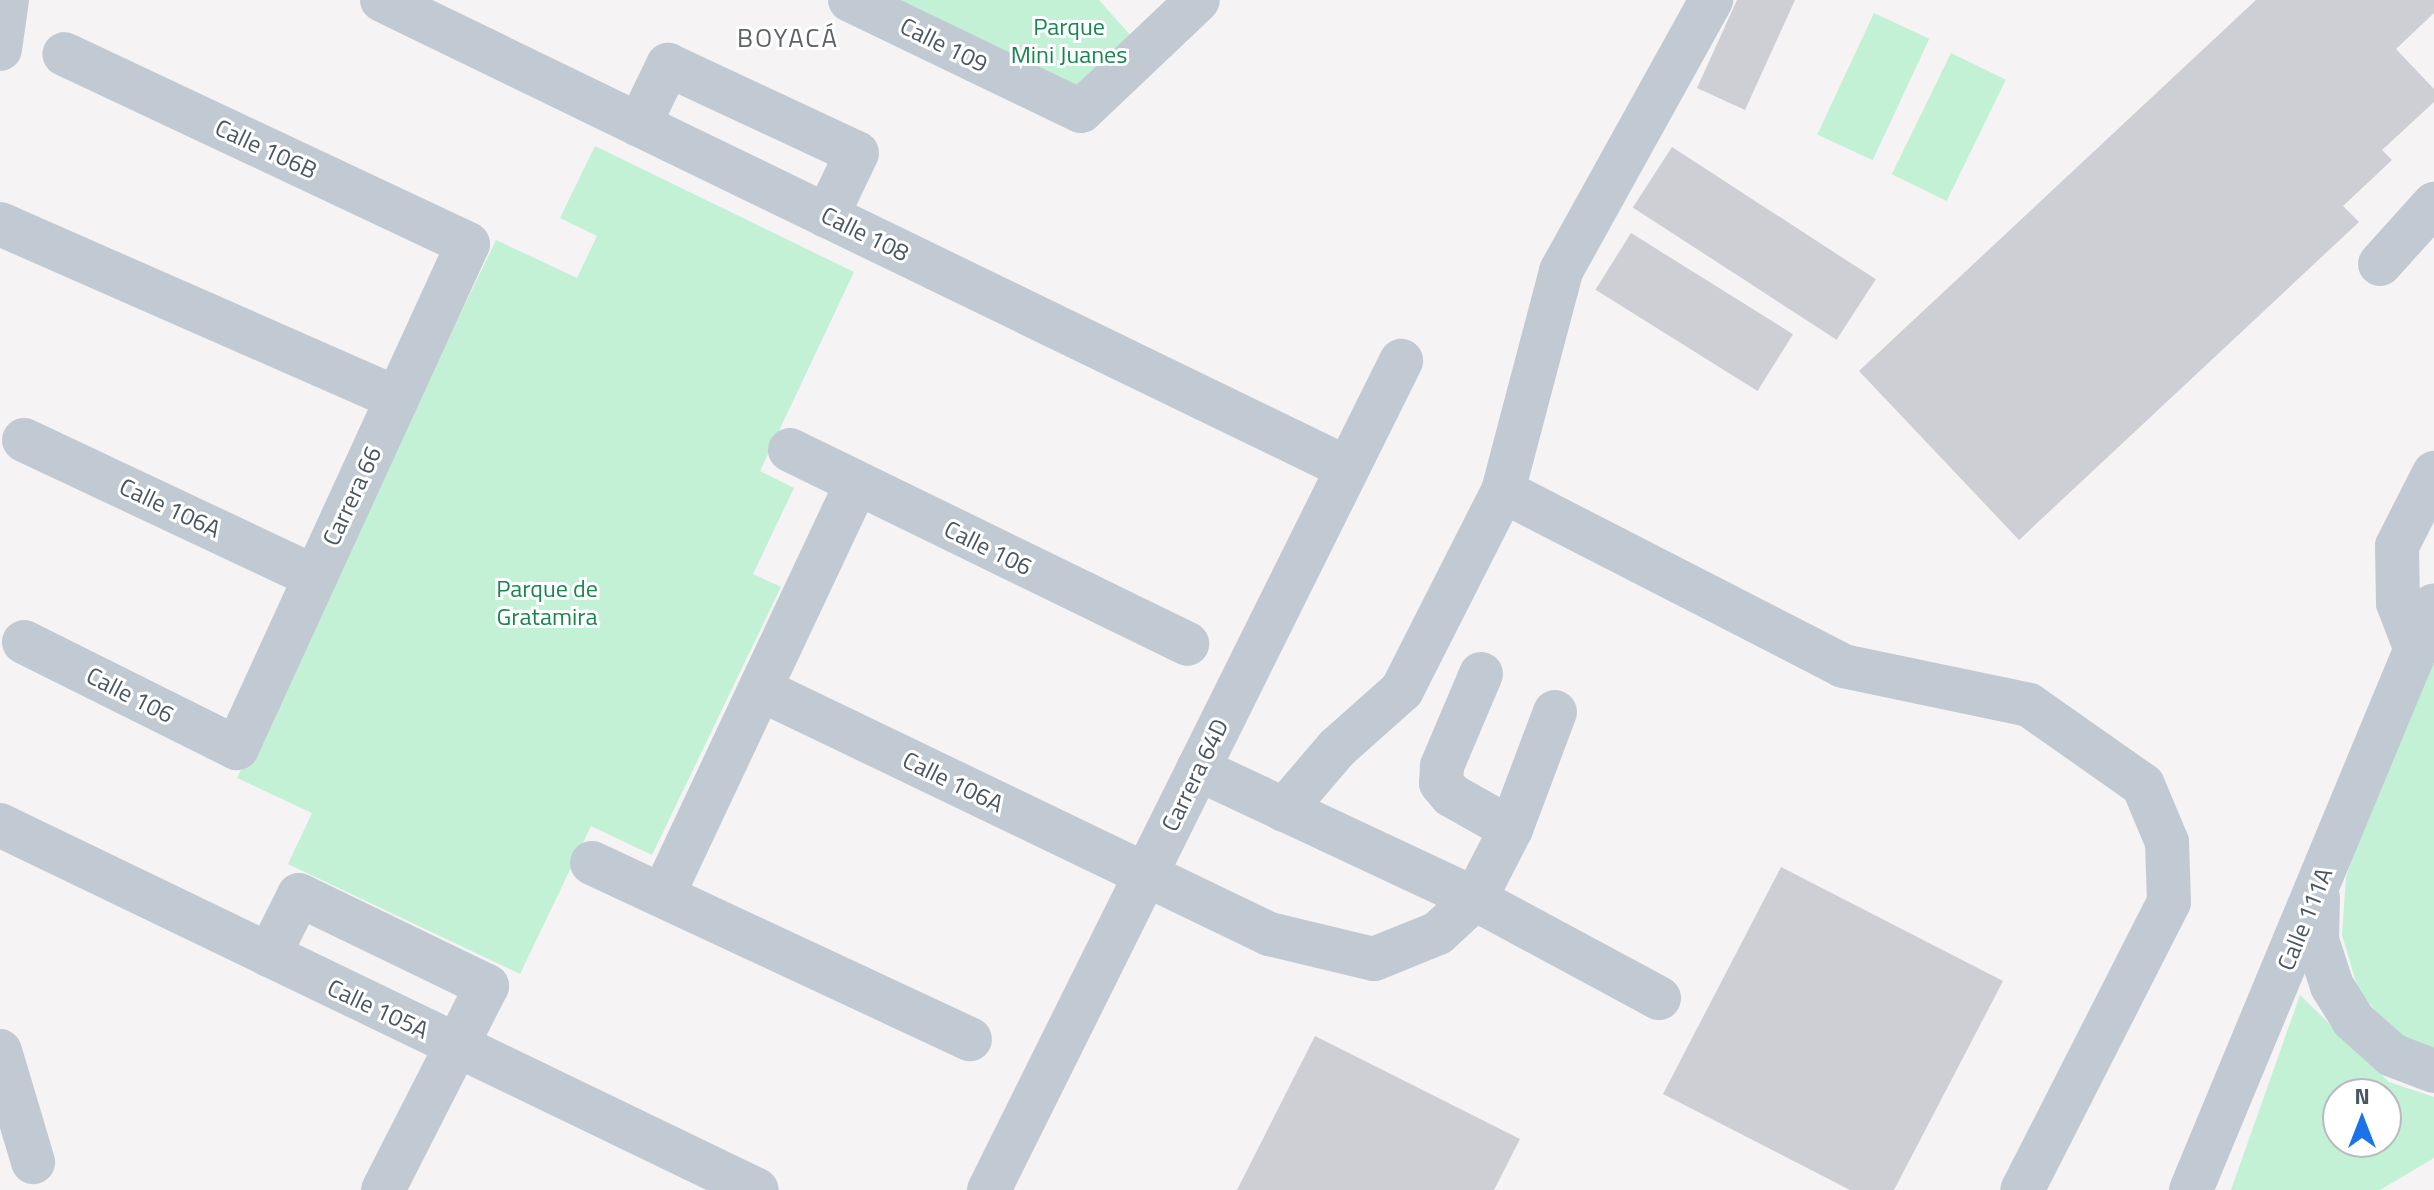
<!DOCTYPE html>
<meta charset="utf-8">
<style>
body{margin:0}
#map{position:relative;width:2434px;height:1190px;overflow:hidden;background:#f5f3f3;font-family:"Titillium Web",sans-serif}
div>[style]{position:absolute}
.green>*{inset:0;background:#c3f1d5;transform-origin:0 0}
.building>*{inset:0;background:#cdcfd5;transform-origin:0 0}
.minor>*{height:44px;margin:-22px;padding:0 22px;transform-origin:22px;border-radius:22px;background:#c1cad2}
span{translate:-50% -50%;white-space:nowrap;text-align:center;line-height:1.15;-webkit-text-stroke:6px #fff;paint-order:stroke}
.park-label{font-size:24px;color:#17864f}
.street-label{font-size:24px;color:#4a5661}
.neighbourhood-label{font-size:26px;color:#5f6368;letter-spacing:2px}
.north{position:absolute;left:2322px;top:1078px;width:80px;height:80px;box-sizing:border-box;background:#fff;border:2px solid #b7bbc0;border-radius:50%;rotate:0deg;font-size:22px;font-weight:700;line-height:32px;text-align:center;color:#4a5661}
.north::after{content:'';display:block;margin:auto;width:28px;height:36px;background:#1a73e8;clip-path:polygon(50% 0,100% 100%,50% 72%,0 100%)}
</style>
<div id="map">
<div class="green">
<div style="clip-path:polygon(896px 0,1099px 0,1132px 37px,1077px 90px)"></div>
<div style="left:1874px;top:13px;width:61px;height:134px;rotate:25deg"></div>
<div style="left:1951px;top:53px;width:61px;height:135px;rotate:26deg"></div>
<div style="clip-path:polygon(595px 146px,854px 272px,760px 471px,794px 488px,753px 574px,781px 587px,652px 855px,591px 826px,520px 974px,288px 864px,312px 813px,237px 778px,496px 240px,577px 278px,597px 236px,560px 218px)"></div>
<div style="clip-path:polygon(2434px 659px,2434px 1050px,2401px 1039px,2359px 992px,2342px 935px,2346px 877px,2369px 807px)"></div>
<div style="clip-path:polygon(evenodd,2300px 995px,2389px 1082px,2434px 1097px,2434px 1158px,2380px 1190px,2231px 1190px,2300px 995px,2338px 1094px,2386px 1094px,2386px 1142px,2338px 1142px,2338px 1094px)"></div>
</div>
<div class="building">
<div style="clip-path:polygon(1737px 0,1795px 0,1745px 110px,1697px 88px)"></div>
<div style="clip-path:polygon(2256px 0,2434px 0,2434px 13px,2396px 49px,2434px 89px,2434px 102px,2382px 150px,2392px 160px,2343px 206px,2359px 222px,2019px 540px,1859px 371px)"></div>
<div style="left:1672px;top:147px;width:243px;height:72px;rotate:33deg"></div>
<div style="left:1631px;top:233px;width:191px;height:67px;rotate:32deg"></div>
<div style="clip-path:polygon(1781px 867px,2003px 981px,1894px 1190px,1850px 1190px,1663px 1094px)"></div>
<div style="clip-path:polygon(1315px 1036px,1520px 1139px,1494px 1190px,1237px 1190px)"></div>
</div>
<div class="minor">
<div style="left:382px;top:0;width:1072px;rotate:25.87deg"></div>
<div style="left:850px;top:0;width:256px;rotate:25.7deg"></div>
<div style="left:1081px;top:111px;width:161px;rotate:-43.5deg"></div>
<div style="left:0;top:49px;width:49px;rotate:-81.9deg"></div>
<div style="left:639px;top:125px;width:67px;rotate:-64.2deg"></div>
<div style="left:668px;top:65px;width:208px;rotate:25deg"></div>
<div style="left:857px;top:153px;width:70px;rotate:115.5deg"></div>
<div style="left:0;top:224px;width:433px;rotate:23.7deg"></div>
<div style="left:2380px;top:264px;width:81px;rotate:-48deg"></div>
<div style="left:24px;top:440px;width:322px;rotate:25.2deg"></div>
<div style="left:790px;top:450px;width:442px;rotate:26deg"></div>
<div style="left:1503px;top:491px;width:382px;rotate:27.2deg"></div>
<div style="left:1843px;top:666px;width:190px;rotate:11.8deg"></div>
<div style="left:2029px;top:705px;width:139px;rotate:35.1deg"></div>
<div style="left:2143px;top:785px;width:62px;rotate:67.2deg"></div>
<div style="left:2167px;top:842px;width:60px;rotate:88.1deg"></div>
<div style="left:2169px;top:902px;width:323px;rotate:117deg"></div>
<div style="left:24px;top:642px;width:238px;rotate:26.5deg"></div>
<div style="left:237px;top:748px;width:554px;rotate:-65.38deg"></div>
<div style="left:468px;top:244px;width:446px;rotate:-154.8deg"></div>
<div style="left:2414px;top:645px;width:45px;rotate:-110.9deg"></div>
<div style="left:2398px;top:603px;width:57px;rotate:-91deg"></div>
<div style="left:2397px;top:546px;width:82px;rotate:-63.1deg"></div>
<div style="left:1481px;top:674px;width:100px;rotate:113deg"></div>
<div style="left:1442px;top:766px;width:17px;rotate:93deg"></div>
<div style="left:1441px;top:783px;width:16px;rotate:50deg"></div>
<div style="left:1451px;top:795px;width:69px;rotate:29.5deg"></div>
<div style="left:760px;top:689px;width:565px;rotate:25.7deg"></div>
<div style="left:1269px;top:934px;width:108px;rotate:13.4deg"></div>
<div style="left:1374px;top:959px;width:69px;rotate:-22.1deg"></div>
<div style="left:1438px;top:933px;width:50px;rotate:-42.6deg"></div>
<div style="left:1475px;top:899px;width:79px;rotate:-62.8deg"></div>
<div style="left:1511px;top:829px;width:125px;rotate:-69.4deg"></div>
<div style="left:1198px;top:769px;width:306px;rotate:25.1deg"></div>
<div style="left:1475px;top:899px;width:209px;rotate:28.3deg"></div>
<div style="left:1284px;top:810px;width:82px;rotate:-49.5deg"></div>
<div style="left:1337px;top:748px;width:87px;rotate:-41.7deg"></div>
<div style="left:1402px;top:690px;width:223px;rotate:-63.1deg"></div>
<div style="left:1503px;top:491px;width:228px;rotate:-75.2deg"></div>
<div style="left:1561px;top:271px;width:310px;rotate:-61deg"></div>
<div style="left:0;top:825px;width:840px;rotate:25.74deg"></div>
<div style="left:592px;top:863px;width:417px;rotate:25deg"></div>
<div style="left:663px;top:895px;width:455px;rotate:-64.8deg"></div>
<div style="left:2318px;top:898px;width:42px;rotate:91.4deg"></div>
<div style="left:2317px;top:940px;width:48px;rotate:71.9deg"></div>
<div style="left:2332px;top:986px;width:40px;rotate:58deg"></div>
<div style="left:2353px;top:1020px;width:52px;rotate:41.9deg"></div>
<div style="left:2392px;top:1055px;width:45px;rotate:20.9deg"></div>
<div style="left:269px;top:955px;width:67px;rotate:-63.4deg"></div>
<div style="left:299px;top:895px;width:209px;rotate:25.8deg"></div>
<div style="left:487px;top:986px;width:229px;rotate:117deg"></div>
<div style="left:0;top:1051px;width:116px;rotate:73.4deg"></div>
<div style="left:989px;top:1190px;width:926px;rotate:-63.57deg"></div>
<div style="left:2191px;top:1190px;width:633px;rotate:-67.44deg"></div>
</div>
<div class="park-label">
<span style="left:1069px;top:41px">Parque<br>Mini Juanes</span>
<span style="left:547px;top:603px">Parque de<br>Gratamira</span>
</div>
<div class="street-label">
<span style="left:944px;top:45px;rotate:26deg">Calle 109</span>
<span style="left:266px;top:149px;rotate:25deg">Calle 106B</span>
<span style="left:865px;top:234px;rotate:26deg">Calle 108</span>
<span style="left:352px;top:496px;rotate:-65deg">Carrera 66</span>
<span style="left:170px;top:508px;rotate:25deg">Calle 106A</span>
<span style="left:988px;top:548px;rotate:26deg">Calle 106</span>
<span style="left:130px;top:695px;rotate:27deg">Calle 106</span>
<span style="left:1195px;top:775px;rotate:-64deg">Carrera 64D</span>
<span style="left:953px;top:782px;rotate:26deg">Calle 106A</span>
<span style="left:2305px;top:919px;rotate:-68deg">Calle 111A</span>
<span style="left:378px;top:1009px;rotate:25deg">Calle 105A</span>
</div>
<div class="neighbourhood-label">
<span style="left:788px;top:38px">BOYACÁ</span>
</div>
<div class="north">N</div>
</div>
